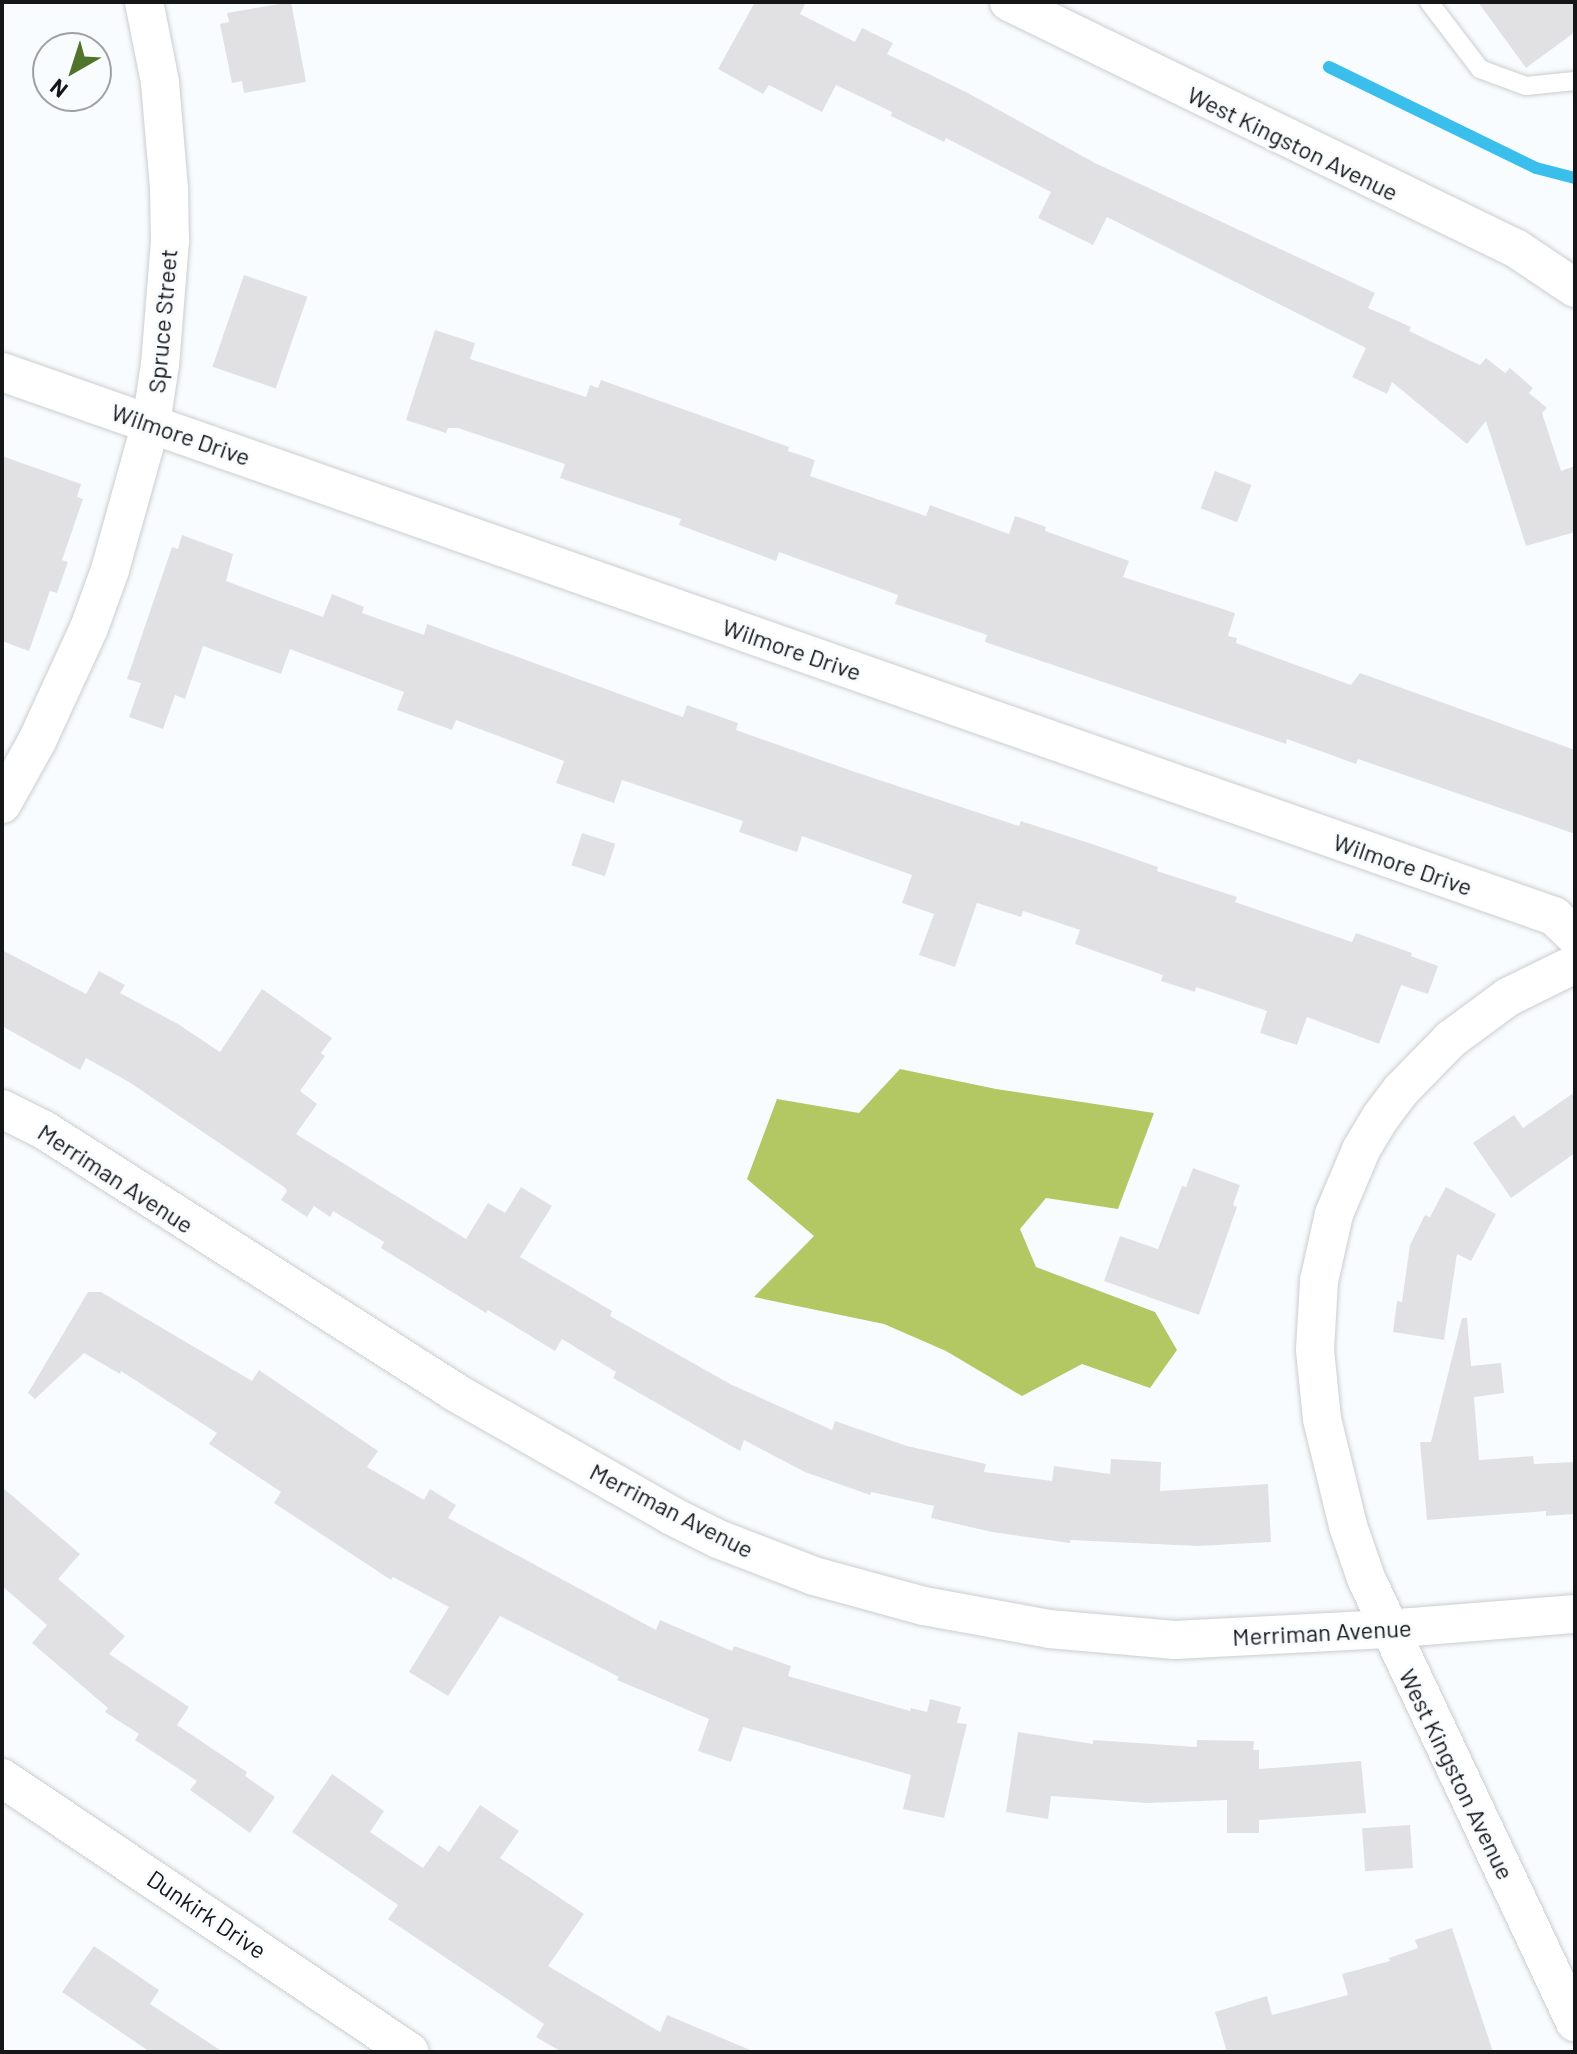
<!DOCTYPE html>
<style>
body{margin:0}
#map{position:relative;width:1577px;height:2054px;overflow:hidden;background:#f9fcfe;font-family:Barlow,sans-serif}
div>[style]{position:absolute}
.forest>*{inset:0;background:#b3c763}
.stream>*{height:12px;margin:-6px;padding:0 6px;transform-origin:6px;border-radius:6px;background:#3abfec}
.building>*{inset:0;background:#e1e1e4;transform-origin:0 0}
.roads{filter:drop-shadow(0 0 2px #cbcdd0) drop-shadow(0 0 2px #cbcdd0)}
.lane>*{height:18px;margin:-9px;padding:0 9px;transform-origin:9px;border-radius:9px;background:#fff}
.street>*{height:38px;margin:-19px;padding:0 19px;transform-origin:19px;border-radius:19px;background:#fff}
span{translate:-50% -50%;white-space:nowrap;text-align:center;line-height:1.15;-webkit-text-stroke:6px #f9fcfe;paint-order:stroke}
.street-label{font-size:24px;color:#151617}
.frame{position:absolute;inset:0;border:4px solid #151617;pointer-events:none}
.north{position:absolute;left:32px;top:32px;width:80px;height:80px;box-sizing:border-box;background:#f9fcfe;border:2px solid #9ea0a2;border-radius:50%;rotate:219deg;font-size:22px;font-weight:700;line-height:32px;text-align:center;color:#151617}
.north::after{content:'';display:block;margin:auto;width:28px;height:36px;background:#51742c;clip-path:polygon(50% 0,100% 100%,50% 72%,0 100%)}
</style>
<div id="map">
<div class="forest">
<div style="clip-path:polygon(900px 1069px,996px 1089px,1154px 1113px,1118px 1209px,1046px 1198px,1020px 1229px,1036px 1267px,1155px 1312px,1177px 1350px,1150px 1388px,1082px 1364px,1022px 1396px,946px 1351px,884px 1324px,754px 1297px,814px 1236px,747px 1179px,777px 1099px,859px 1113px)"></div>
</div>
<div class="stream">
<div style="left:1329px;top:67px;width:230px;rotate:26deg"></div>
<div style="left:1536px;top:168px;width:40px;rotate:14.4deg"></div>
</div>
<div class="building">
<div style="clip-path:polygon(291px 2px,306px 82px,244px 93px,242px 81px,232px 83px,220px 24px,229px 22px,227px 13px)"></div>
<div style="clip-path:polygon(755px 2px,806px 2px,800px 14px,855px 42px,862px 28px,893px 43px,887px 54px,966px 92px,1095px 163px,1375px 293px,1368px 308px,1411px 327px,1409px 331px,1480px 365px,1486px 358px,1505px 373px,1510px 368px,1533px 388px,1529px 393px,1547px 408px,1542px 413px,1561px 471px,1575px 466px,1575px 532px,1526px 546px,1486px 421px,1467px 444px,1392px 382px,1387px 394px,1352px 377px,1366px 348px,1107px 217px,1093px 245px,1038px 218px,1051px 192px,946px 138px,944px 142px,891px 116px,892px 112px,836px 85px,822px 112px,769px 85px,763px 94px,718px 69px)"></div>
<div style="clip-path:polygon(1478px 2px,1575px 2px,1575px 32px,1526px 68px)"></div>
<div style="left:244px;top:275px;width:67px;height:97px;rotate:19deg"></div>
<div style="clip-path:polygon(435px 330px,475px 343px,470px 359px,586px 397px,590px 385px,598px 388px,601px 380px,789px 447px,788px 451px,815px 460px,810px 476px,926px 516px,930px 505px,1009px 534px,1015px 516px,1046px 527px,1045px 531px,1129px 561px,1123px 577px,1235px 613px,1228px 636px,1237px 638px,1236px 643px,1351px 685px,1360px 673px,1575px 750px,1575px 834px,1358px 759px,1356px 764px,1287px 739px,1286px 744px,985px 642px,987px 635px,895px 604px,898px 595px,779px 552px,776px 561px,679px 525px,681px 519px,560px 478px,565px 464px,458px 428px,448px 428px,446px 433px,406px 420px)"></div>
<div style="clip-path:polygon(2px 456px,81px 484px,77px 497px,83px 499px,62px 560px,68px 562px,57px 593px,50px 591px,29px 651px,2px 641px)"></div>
<div style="left:1215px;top:471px;width:39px;height:40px;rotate:21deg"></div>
<div style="clip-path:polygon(182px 535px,233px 554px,226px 581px,323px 617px,332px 594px,364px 607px,362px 613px,424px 635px,427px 624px,683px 717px,687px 705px,738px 723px,736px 730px,855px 772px,1019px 826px,1021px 821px,1092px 844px,1158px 867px,1157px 871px,1237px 897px,1235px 902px,1352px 942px,1356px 933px,1412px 953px,1411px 956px,1438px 966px,1428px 994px,1401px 985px,1379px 1044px,1307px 1017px,1297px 1045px,1260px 1033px,1267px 1011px,1196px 987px,1195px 992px,1161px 981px,1163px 975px,1075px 944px,1080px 930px,1023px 911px,1021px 917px,977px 903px,955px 967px,919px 955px,934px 914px,902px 903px,912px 875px,802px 836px,797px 852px,739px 832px,743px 821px,622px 780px,614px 803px,556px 783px,564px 761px,456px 720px,452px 730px,397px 710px,404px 692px,290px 649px,281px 674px,203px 646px,185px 699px,175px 695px,163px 729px,129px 717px,141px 683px,127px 679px,172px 547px,178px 549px)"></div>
<div style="left:582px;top:833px;width:35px;height:34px;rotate:18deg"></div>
<div style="clip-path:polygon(2px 950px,86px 994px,99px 971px,125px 985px,120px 993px,178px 1024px,220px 1052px,262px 989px,332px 1038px,321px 1053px,325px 1056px,300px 1091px,317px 1104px,296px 1134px,466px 1239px,488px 1203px,505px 1213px,521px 1187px,552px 1206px,520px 1257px,612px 1311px,610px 1316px,730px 1384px,832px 1430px,835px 1421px,907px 1446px,986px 1464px,984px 1472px,1052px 1481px,1054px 1466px,1110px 1474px,1111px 1459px,1161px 1462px,1160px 1491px,1268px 1484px,1271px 1542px,1198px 1546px,1070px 1540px,1070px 1543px,992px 1532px,931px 1518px,934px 1506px,871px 1492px,870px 1495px,805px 1472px,744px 1440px,740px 1451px,613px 1378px,616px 1372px,562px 1339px,555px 1351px,488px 1310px,486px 1313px,381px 1248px,384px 1242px,333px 1211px,330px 1217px,314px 1206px,307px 1217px,281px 1200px,287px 1191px,284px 1187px,129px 1082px,86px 1058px,80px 1070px,2px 1026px)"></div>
<div style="clip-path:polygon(1575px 1092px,1575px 1153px,1511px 1198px,1473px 1143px,1514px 1115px,1523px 1128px)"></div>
<div style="clip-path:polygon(1193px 1168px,1240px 1185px,1233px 1205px,1237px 1207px,1199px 1315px,1104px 1281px,1120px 1236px,1158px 1249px,1182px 1186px,1186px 1187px)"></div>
<div style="clip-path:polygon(1446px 1187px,1496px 1214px,1471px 1261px,1457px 1254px,1444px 1340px,1393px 1332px,1397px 1301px,1402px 1302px,1410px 1245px,1425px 1215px,1430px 1217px)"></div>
<div style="clip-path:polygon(88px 1292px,101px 1292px,252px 1381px,259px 1370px,378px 1451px,367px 1467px,424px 1500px,430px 1489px,456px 1505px,448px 1518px,656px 1630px,660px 1620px,732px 1651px,734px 1646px,791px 1666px,788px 1676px,910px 1711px,911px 1708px,927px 1712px,930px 1699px,961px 1707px,957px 1723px,967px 1724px,944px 1818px,903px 1809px,911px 1775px,769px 1734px,743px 1727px,731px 1762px,698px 1751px,709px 1719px,617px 1680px,619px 1677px,500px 1616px,448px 1696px,409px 1672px,449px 1607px,393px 1577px,391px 1580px,274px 1503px,281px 1492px,209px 1444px,217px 1433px,121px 1371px,120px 1374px,84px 1353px,35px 1399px,28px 1393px)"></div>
<div style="clip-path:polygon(1462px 1318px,1467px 1318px,1471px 1366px,1501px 1363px,1504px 1393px,1474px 1397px,1479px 1460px,1533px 1456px,1534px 1464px,1575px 1462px,1575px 1514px,1546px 1516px,1546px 1511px,1427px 1520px,1420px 1442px,1431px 1442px)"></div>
<div style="clip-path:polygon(2px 1487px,80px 1554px,58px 1579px,125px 1636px,109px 1654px,189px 1707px,177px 1725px,247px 1772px,245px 1776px,275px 1797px,250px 1833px,190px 1790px,197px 1781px,135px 1740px,139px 1734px,105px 1712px,108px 1708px,32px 1643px,47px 1625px,2px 1586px)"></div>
<div style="clip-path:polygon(1018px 1732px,1093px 1744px,1093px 1740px,1197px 1747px,1197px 1740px,1254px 1741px,1253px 1750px,1259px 1750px,1259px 1769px,1361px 1761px,1366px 1813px,1259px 1820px,1259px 1833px,1227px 1833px,1227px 1800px,1147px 1803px,1051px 1796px,1048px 1819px,1006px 1812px)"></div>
<div style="clip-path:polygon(332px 1774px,384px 1811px,370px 1832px,423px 1868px,439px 1845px,449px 1852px,480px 1805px,519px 1831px,500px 1858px,584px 1914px,548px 1966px,660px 2032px,667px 2015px,755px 2052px,562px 2052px,536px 2037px,544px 2024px,388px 1919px,398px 1905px,292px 1832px)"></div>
<div style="left:1410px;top:1825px;width:43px;height:48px;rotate:86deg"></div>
<div style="clip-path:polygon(1452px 1928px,1493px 2052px,1227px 2052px,1215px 2012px,1267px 1996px,1272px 2015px,1348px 1995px,1342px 1974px,1390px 1961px,1389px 1958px,1418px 1948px,1415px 1940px)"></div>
<div style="clip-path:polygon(94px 1946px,159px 1990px,150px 2004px,223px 2052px,150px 2052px,62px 1992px)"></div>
</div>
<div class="roads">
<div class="lane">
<div style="left:1429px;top:2px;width:84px;rotate:52.7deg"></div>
<div style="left:1480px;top:69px;width:49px;rotate:20.3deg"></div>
<div style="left:1526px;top:86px;width:49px;rotate:-5.8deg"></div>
</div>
<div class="street">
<div style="left:1009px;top:2px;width:565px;rotate:25.93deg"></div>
<div style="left:1517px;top:249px;width:70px;rotate:33.9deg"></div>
<div style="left:2px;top:372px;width:1645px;rotate:19.32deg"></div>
<div style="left:1554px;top:916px;width:29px;rotate:44deg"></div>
<div style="left:2px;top:804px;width:72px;rotate:-60.9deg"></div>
<div style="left:37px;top:741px;width:124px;rotate:-65.3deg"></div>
<div style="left:89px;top:628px;width:62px;rotate:-70.1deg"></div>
<div style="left:110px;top:570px;width:153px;rotate:-74.4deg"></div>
<div style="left:151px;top:423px;width:59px;rotate:-81.2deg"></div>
<div style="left:160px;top:365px;width:124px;rotate:-85.4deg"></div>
<div style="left:170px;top:241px;width:53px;rotate:-91.1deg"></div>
<div style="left:169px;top:188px;width:106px;rotate:-94.9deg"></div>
<div style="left:160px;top:82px;width:82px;rotate:-101.3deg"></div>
<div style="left:1575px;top:964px;width:75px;rotate:153.8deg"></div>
<div style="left:1508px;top:997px;width:71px;rotate:143.6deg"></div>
<div style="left:1451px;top:1039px;width:71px;rotate:134.4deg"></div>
<div style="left:1401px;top:1090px;width:35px;rotate:127deg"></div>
<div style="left:1380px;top:1118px;width:37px;rotate:121deg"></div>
<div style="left:1361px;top:1150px;width:69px;rotate:112.9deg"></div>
<div style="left:1334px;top:1214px;width:69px;rotate:102.6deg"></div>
<div style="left:1319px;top:1281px;width:69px;rotate:93.3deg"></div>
<div style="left:1315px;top:1350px;width:69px;rotate:84.2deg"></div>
<div style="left:1322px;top:1419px;width:110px;rotate:76.3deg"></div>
<div style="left:1348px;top:1526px;width:55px;rotate:70.9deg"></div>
<div style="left:1366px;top:1578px;width:491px;rotate:64.8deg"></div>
<div style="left:2px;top:1109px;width:47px;rotate:26.6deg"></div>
<div style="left:44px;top:1130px;width:485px;rotate:32.5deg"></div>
<div style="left:453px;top:1391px;width:252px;rotate:29.7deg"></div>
<div style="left:672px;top:1516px;width:51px;rotate:26.6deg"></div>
<div style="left:718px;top:1539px;width:103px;rotate:21.1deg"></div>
<div style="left:814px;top:1576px;width:114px;rotate:15.3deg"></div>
<div style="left:924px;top:1606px;width:127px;rotate:10.4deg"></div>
<div style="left:1049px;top:1629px;width:126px;rotate:5deg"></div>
<div style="left:1175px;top:1640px;width:212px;rotate:-3deg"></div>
<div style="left:1387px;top:1629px;width:189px;rotate:-4.6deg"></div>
<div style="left:2px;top:1778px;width:491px;rotate:33.9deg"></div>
</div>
</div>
<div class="street-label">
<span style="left:1293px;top:143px;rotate:26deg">West Kingston Avenue</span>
<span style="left:162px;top:321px;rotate:-85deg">Spruce Street</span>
<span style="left:181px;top:434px;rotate:19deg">Wilmore Drive</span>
<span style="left:792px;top:649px;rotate:19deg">Wilmore Drive</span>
<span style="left:1403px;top:864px;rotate:19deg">Wilmore Drive</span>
<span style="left:116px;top:1178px;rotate:33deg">Merriman Avenue</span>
<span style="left:672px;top:1510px;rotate:27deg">Merriman Avenue</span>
<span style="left:1322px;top:1632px;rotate:-3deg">Merriman Avenue</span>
<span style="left:1457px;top:1774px;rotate:64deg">West Kingston Avenue</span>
<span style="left:207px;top:1914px;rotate:34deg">Dunkirk Drive</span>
</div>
<div class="frame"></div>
<div class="north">N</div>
</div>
